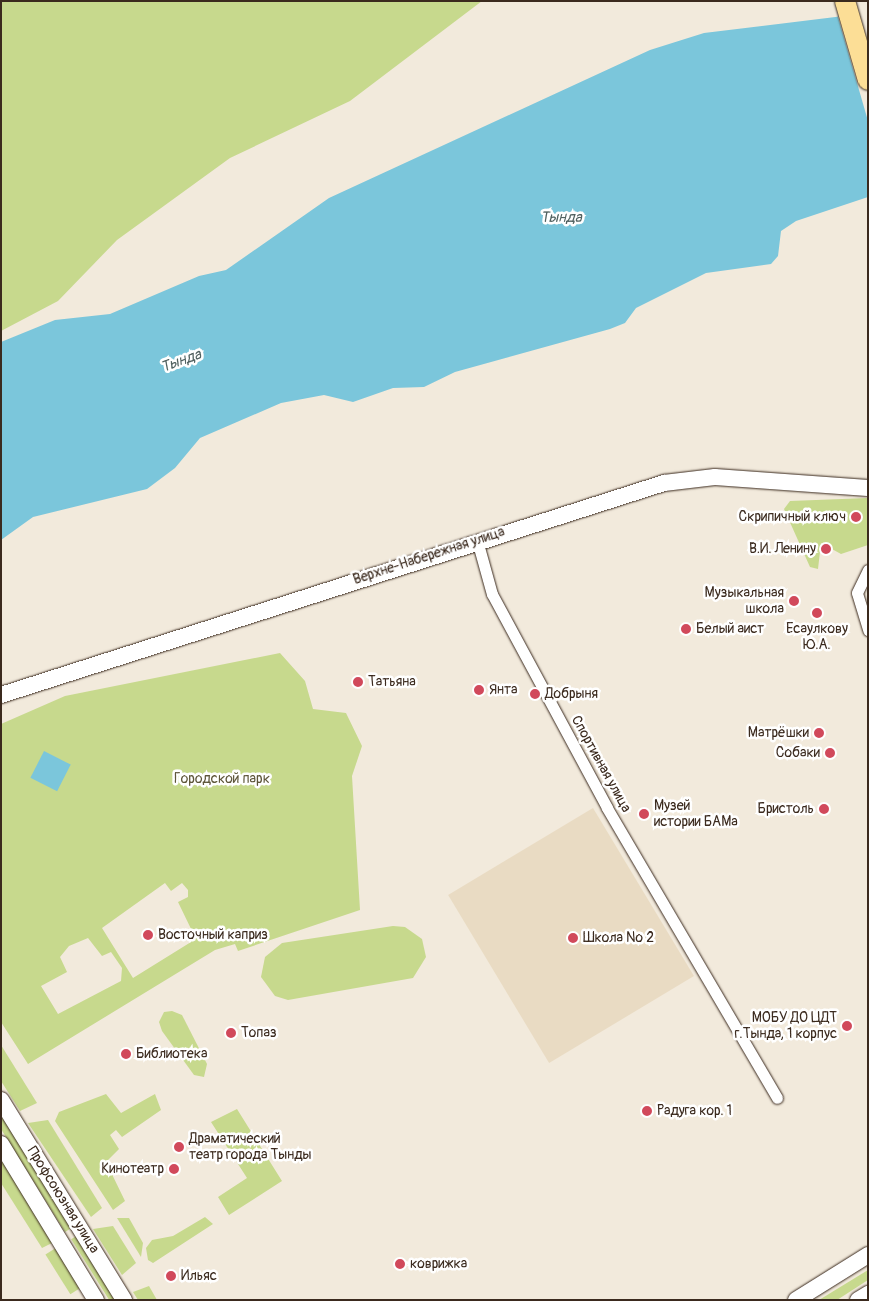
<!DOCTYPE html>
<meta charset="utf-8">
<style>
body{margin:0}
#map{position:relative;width:869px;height:1301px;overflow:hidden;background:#f2eadc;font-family:Pangolin,sans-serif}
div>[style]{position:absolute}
.built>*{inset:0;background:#e9dbc3;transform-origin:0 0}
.green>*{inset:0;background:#c7d98d;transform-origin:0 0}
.water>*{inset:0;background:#7bc6db;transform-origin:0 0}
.pier>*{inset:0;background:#f2eadc}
.roads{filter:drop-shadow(0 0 1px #3b2a1e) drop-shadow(0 0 1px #3b2a1e)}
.street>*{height:11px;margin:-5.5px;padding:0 5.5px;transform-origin:5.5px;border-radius:5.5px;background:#fff}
.secondary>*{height:16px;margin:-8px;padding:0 8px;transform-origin:8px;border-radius:8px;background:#fff}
.highway>*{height:20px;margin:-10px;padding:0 10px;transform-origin:10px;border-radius:10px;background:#fcde96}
.dots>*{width:14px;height:14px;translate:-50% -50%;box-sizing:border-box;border:2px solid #fff;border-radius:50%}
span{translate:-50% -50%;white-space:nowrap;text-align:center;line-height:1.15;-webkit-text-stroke:5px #fff;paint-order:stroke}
.poi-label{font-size:14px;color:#3b2a1e}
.right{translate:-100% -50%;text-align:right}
.left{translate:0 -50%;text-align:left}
.street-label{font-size:14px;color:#3b2a1e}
.park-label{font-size:14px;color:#5e563a}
.water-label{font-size:15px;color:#516160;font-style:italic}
.frame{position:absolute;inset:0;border:2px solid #3b2a1e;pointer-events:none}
</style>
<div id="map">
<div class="built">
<div style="left:593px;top:808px;width:196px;height:169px;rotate:59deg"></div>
</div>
<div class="green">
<div style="clip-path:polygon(1px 1px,482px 1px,350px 101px,230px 158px,117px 240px,58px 301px,1px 331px)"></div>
<div style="clip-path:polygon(868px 498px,868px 545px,841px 554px,821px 543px,818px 569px,810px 567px,784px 509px,790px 501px)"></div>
<div style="clip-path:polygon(evenodd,280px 653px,305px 681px,313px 709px,346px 713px,362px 746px,352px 776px,360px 910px,238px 951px,235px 944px,215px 950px,28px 1064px,1px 1022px,1px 724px,65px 696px,280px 653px,165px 883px,171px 891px,182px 883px,188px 890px,188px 897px,178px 902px,193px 933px,188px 937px,191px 942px,133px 978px,102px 928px,165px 883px,280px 653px,88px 938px,102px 956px,111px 952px,122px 968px,121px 981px,58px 1014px,41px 986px,67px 972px,60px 957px,69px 946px,88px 938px)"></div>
<div style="clip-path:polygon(393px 926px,405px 927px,422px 939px,426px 957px,413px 978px,288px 1000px,275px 996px,261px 977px,265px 957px,282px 943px)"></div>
<div style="clip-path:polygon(172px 1011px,182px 1015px,207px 1064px,204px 1077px,194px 1075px,162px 1031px,159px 1022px,164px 1012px)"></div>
<div style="clip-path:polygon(1px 1045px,37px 1103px,20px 1111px,1px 1081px)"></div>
<div style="clip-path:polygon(106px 1094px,121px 1113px,155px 1094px,161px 1110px,122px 1137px,116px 1130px,110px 1135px,119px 1149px,106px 1162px,125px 1201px,113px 1210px,55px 1121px,59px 1112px)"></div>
<div style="clip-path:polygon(237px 1109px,282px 1181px,229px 1215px,218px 1197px,247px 1178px,211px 1122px)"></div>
<div style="clip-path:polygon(1px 1112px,73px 1227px,65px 1232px,1px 1129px)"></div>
<div style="clip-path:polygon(48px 1120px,102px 1208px,91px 1217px,28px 1123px)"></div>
<div style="clip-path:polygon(1px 1152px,56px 1241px,42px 1248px,1px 1183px)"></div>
<div style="clip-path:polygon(205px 1217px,213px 1224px,153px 1263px,148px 1260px,146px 1248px,152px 1240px,173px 1236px)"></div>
<div style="clip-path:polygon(117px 1218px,129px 1218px,143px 1243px,141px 1257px)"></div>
<div style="clip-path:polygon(113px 1226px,136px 1263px,122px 1275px,93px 1229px)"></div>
<div style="left:78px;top:1235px;width:76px;height:8px;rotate:58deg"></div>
<div style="left:59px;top:1246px;width:47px;height:16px;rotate:58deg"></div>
<div style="clip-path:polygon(868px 1270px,868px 1280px,837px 1300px,819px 1300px)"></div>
<div style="clip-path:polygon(149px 1286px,157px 1300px,138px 1300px,133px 1292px)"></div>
</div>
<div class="water">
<div style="clip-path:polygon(868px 13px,868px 197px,796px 221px,781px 231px,778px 256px,771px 264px,706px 273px,636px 308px,625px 323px,610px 329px,455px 372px,424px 387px,393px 388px,353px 402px,324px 395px,281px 403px,200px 438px,175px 468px,147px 489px,33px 517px,1px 540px,1px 342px,55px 320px,110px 314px,199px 276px,226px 270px,329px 198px,650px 50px,704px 33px)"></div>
<div style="left:44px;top:751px;width:30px;height:30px;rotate:27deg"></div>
</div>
<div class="pier">
<div style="clip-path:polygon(868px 11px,868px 121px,838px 17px)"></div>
</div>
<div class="roads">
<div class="street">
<div style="left:477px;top:540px;width:56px;rotate:74.5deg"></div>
<div style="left:492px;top:594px;width:243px;rotate:61.7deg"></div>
<div style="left:607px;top:808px;width:336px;rotate:59.6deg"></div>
<div style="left:868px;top:570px;width:25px;rotate:116deg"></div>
<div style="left:857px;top:593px;width:39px;rotate:73deg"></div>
</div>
<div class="secondary">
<div style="left:1px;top:695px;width:696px;rotate:-17.73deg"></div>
<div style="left:664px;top:483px;width:51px;rotate:-6.7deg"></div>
<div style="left:715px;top:477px;width:153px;rotate:4.1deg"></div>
<div style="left:1px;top:1100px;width:235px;rotate:58.4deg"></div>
<div style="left:1px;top:1144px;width:183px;rotate:58.7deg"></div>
<div style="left:796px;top:1300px;width:85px;rotate:-32deg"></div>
<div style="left:858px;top:1300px;width:12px;rotate:-31deg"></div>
</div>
<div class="highway">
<div style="left:845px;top:1px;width:82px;rotate:73.8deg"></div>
</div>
</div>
<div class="dots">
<div style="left:856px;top:517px;background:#d1495b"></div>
<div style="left:826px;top:549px;background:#d1495b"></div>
<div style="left:794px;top:601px;background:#d1495b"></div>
<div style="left:817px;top:613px;background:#d1495b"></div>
<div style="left:686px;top:629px;background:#d1495b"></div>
<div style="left:358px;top:682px;background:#d1495b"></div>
<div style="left:479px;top:690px;background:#d1495b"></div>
<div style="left:535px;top:694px;background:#d1495b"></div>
<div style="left:819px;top:733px;background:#d1495b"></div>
<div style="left:830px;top:753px;background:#d1495b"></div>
<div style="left:824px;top:809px;background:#d1495b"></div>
<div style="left:644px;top:814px;background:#d1495b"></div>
<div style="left:148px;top:935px;background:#d1495b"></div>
<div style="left:573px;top:938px;background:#d1495b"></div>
<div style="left:847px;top:1026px;background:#d1495b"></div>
<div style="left:231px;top:1033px;background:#d1495b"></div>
<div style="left:126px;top:1054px;background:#d1495b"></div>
<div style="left:647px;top:1111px;background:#d1495b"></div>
<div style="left:179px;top:1147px;background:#d1495b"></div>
<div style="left:174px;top:1169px;background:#d1495b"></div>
<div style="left:400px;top:1264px;background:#d1495b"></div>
<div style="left:171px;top:1276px;background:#d1495b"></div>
</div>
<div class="poi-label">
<span class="right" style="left:846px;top:517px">Скрипичный ключ</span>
<span class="right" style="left:816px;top:549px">В.И. Ленину</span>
<span class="right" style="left:784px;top:601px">Музыкальная<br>школа</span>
<span class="left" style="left:696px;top:629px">Белый аист</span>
<span style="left:817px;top:637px">Есаулкову<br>Ю.А.</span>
<span class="left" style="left:368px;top:682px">Татьяна</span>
<span class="left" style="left:489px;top:690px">Янта</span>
<span class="left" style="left:545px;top:694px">Добрыня</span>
<span class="right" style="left:809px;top:733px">Матрёшки</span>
<span class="right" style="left:820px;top:753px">Собаки</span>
<span class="left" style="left:654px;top:814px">Музей<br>истории БАМа</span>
<span class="right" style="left:814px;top:809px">Бристоль</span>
<span class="left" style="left:158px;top:935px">Восточный каприз</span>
<span class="left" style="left:583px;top:938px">Школа № 2</span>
<span class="right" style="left:837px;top:1026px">МОБУ ДО ЦДТ<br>г.Тында, 1 корпус</span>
<span class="left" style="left:241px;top:1033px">Топаз</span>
<span class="left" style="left:136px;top:1054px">Библиотека</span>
<span class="left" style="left:657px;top:1111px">Радуга кор. 1</span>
<span class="left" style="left:189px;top:1147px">Драматический<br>театр города Тынды</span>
<span class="right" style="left:164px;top:1169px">Кинотеатр</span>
<span class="left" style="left:410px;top:1264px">коврижка</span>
<span class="left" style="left:181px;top:1276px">Ильяс</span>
</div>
<div class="street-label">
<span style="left:429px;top:556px;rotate:-18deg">Верхне-Набережная улица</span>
<span style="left:601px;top:764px;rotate:61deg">Спортивная улица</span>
<span style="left:63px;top:1200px;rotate:58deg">Профсоюзная улица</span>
</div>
<div class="park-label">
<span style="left:222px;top:779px">Городской парк</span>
</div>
<div class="water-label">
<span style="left:561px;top:218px">Тында</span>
<span style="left:181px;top:361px;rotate:-20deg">Тында</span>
</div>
<div class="frame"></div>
</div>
